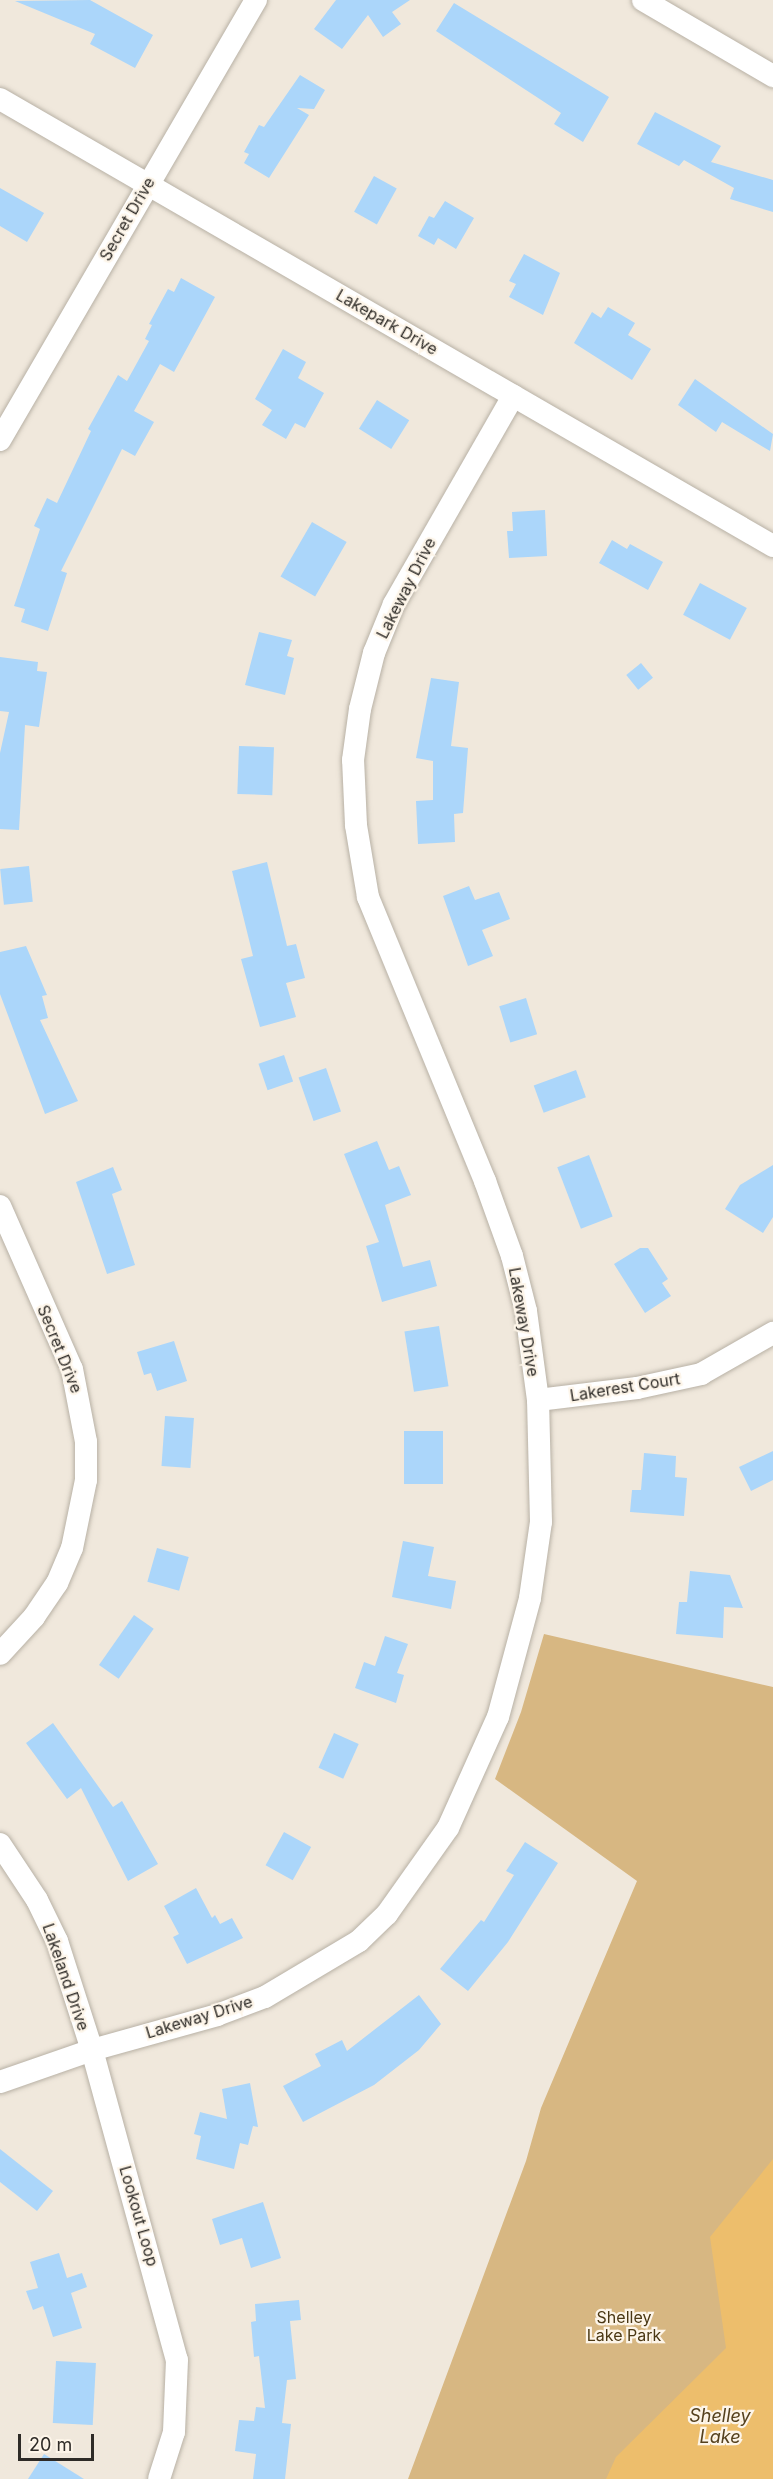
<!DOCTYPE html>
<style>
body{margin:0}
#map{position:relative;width:773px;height:2479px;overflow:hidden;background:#f0e8dc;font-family:Inter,sans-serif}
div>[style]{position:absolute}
.green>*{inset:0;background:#d7b782}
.water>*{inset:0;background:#edbe6c}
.building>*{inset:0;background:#abd6fa;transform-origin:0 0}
.roads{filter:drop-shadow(0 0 2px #b8b1a5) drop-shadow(0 0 2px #b8b1a5)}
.minor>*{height:22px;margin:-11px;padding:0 11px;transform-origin:11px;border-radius:11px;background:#fff}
span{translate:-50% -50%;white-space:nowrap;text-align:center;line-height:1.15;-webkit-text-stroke:4.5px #fdf5e9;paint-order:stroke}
.street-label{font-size:16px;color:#2e2b27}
.park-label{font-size:16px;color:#4a3713}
.water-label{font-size:18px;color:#55411e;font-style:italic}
.scale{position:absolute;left:18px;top:2434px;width:76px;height:27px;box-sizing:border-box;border:3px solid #2e2b27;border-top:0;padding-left:8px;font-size:18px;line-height:21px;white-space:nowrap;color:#2e2b27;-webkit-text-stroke:4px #fdf5e9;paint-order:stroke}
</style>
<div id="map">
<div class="green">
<div style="clip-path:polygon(544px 1634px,773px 1687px,773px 2479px,408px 2479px,526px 2161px,541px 2108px,637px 1881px,495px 1779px,521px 1712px)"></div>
</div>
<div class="water">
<div style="clip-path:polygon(773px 2159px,773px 2479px,606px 2479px,616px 2457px,726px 2348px,710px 2237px)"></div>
</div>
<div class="building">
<div style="clip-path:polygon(90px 0,153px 35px,135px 68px,90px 44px,95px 34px,15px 1px)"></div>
<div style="clip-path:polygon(336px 0,410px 0,392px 12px,401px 24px,383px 37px,368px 15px,342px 49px,314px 29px)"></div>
<div style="clip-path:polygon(454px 3px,609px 97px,583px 142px,554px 124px,561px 113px,436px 31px)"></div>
<div style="clip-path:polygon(300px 75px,325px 90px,314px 109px,297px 108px,309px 115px,269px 178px,244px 163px,249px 154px,244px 152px,259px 125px,264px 127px)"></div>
<div style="clip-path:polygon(655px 112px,721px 146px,711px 162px,773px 180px,773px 212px,730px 199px,734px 188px,684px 160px,679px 166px,637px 144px)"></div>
<div style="left:374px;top:176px;width:26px;height:41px;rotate:29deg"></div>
<div style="clip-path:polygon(0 188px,44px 213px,27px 242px,0 226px)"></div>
<div style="clip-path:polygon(445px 201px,474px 218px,456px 249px,438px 238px,434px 245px,418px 236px,429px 216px,434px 218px)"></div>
<div style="clip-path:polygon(524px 254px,560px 273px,543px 315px,509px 297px,516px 284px,509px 281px)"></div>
<div style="clip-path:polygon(181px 278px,215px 297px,174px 372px,160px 364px,134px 411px,154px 422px,135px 456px,122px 449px,61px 571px,67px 573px,48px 631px,21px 622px,25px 609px,14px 606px,40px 529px,34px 526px,47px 498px,57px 503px,91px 431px,88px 429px,118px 375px,127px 381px,149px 341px,145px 339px,152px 325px,149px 324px,168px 289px,174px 292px)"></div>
<div style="clip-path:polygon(608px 307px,635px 323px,628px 335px,651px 349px,632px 380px,574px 343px,592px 312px,601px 318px)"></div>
<div style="clip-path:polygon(283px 349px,306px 362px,298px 378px,324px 393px,305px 428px,295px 423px,286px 439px,262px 425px,272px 410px,255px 399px)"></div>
<div style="clip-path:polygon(695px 379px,773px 434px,770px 451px,722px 422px,716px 432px,678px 405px)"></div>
<div style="left:377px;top:400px;width:38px;height:34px;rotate:32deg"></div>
<div style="clip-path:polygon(545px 510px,547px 556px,509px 558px,507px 531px,513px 531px,512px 512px)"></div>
<div style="left:312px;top:522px;width:40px;height:63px;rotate:30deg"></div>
<div style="clip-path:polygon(612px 540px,627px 549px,630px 544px,663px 562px,648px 590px,599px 563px)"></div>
<div style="left:700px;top:583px;width:53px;height:36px;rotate:28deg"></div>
<div style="clip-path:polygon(259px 632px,292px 640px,287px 656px,294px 658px,285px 695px,245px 685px)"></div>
<div style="clip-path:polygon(0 657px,38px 662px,37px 671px,47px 672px,39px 727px,25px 725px,19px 830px,0 829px,0 753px,9px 712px,0 711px)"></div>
<div style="left:641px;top:663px;width:19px;height:19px;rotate:51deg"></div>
<div style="clip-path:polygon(431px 678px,459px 682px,451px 746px,468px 748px,463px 813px,454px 814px,455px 842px,418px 844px,416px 801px,433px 800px,433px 761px,416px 758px)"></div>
<div style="left:239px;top:746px;width:35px;height:48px;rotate:2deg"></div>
<div style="clip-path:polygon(267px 862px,287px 946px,296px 944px,305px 978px,286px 983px,296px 1017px,260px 1027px,241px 959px,253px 956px,232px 871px)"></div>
<div style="left:29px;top:866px;width:36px;height:29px;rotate:84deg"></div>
<div style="clip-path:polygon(469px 886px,475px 900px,499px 892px,510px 919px,482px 930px,493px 956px,468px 966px,443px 896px)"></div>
<div style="clip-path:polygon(26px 946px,47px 995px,42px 996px,48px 1018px,40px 1020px,78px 1101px,45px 1114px,0 994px,0 952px)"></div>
<div style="left:526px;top:998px;width:38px;height:28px;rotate:73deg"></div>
<div style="left:284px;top:1055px;width:28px;height:27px;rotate:71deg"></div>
<div style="left:326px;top:1068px;width:46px;height:29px;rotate:71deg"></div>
<div style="left:576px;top:1070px;width:29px;height:45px;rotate:70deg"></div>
<div style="clip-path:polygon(377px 1141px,389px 1170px,399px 1166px,411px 1195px,385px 1205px,403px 1267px,430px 1260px,437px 1286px,382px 1302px,366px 1246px,379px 1242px,344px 1154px)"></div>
<div style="left:589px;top:1155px;width:66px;height:34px;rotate:69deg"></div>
<div style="clip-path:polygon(773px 1165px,773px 1217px,763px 1233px,725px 1209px,740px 1185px)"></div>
<div style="clip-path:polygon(113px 1167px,122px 1190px,112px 1194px,135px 1265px,107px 1274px,76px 1182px)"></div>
<div style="clip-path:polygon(640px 1248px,648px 1248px,668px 1279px,662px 1283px,671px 1296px,645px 1313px,614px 1264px)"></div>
<div style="left:439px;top:1326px;width:61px;height:35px;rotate:81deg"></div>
<div style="clip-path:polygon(174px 1341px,187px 1381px,157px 1391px,151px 1373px,144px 1375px,137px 1352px)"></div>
<div style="left:165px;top:1416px;width:29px;height:50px;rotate:4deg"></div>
<div style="left:404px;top:1431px;width:39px;height:53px"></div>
<div style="clip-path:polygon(773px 1451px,773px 1480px,751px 1491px,739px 1467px)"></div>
<div style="clip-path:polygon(644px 1453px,676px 1456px,675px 1477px,687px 1478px,684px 1516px,630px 1512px,632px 1490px,641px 1490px)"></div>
<div style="clip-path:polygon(403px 1541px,434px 1547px,428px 1576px,456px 1581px,451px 1609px,392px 1597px)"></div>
<div style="left:157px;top:1548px;width:33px;height:35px;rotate:16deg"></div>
<div style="clip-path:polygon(690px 1571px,730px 1575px,743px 1608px,724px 1607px,723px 1638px,676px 1634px,679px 1602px,687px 1602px)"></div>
<div style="left:134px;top:1615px;width:24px;height:61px;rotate:35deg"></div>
<div style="clip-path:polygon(385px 1636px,408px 1644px,397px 1673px,404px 1675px,396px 1703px,355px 1688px,364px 1662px,375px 1666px)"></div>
<div style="clip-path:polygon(53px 1723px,113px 1807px,122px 1801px,158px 1864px,128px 1881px,81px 1788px,67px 1799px,26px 1743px)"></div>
<div style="left:334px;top:1733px;width:27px;height:38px;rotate:24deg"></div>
<div style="left:284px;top:1832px;width:31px;height:38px;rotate:29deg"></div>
<div style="clip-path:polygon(525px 1842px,558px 1863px,508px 1942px,468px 1991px,440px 1969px,481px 1920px,484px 1922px,514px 1875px,506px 1871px)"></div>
<div style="clip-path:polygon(196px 1888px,212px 1918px,215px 1915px,220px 1924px,232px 1918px,243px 1938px,187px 1964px,173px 1937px,179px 1934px,164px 1906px)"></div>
<div style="clip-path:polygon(419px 1995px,441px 2024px,419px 2050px,374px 2085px,303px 2122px,283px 2086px,321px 2066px,315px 2054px,342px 2040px,347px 2051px)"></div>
<div style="clip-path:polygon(250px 2083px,258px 2127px,253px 2126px,248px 2145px,240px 2143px,234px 2169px,196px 2159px,201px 2136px,194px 2134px,200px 2112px,227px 2119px,222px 2089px)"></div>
<div style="clip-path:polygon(0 2149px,53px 2191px,37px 2211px,0 2182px)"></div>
<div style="clip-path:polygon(263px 2202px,281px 2258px,251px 2268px,242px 2238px,220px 2245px,212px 2219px)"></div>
<div style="clip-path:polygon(59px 2253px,67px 2278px,82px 2273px,87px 2287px,71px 2293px,82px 2328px,53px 2337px,43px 2306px,33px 2310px,26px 2291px,38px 2288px,30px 2262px)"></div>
<div style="clip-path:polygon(299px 2300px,301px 2320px,290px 2321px,296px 2379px,287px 2380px,282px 2423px,291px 2424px,285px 2479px,253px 2479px,256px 2454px,235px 2451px,239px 2420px,254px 2421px,256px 2407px,265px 2408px,259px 2356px,254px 2357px,251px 2322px,256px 2321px,255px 2304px)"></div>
<div style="left:56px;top:2361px;width:40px;height:62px;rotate:3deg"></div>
<div style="clip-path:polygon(44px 2454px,84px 2479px,28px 2479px)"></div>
</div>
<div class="roads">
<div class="minor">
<div style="left:643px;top:0;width:151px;rotate:30.3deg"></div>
<div style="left:0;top:99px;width:893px;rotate:30.04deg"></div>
<div style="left:0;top:440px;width:509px;rotate:-59.81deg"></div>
<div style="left:0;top:1206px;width:178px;rotate:66.2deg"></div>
<div style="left:72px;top:1369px;width:74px;rotate:79.1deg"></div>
<div style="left:86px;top:1442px;width:38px;rotate:90deg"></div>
<div style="left:86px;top:1480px;width:69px;rotate:101.6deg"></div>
<div style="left:72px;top:1548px;width:38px;rotate:113deg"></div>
<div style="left:57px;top:1583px;width:41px;rotate:124.1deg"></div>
<div style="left:34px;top:1617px;width:50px;rotate:132.6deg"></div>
<div style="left:538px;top:1400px;width:100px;rotate:-6.9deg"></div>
<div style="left:637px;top:1388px;width:66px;rotate:-12.3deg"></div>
<div style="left:701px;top:1374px;width:83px;rotate:-29.7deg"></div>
<div style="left:0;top:1844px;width:67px;rotate:56.5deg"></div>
<div style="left:37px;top:1900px;width:46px;rotate:64deg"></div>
<div style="left:57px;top:1941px;width:114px;rotate:72.2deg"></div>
<div style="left:92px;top:2050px;width:130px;rotate:-15.6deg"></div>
<div style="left:217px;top:2015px;width:51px;rotate:-20.6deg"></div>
<div style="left:265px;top:1997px;width:109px;rotate:-30.8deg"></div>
<div style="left:359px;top:1941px;width:39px;rotate:-44deg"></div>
<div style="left:387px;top:1914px;width:105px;rotate:-54.7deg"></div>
<div style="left:448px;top:1828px;width:122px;rotate:-65.8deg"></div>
<div style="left:498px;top:1717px;width:123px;rotate:-74.9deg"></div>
<div style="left:530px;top:1598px;width:77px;rotate:-81.8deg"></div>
<div style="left:541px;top:1522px;width:122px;rotate:-91.4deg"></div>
<div style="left:538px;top:1400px;width:90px;rotate:-97.7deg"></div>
<div style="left:526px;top:1311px;width:57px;rotate:-104.3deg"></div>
<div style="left:512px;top:1256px;width:80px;rotate:-109.8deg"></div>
<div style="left:485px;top:1181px;width:307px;rotate:-112.4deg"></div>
<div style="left:368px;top:897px;width:73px;rotate:-99.5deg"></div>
<div style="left:356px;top:825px;width:65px;rotate:-92.6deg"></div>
<div style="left:353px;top:760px;width:51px;rotate:-82.2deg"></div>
<div style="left:360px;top:709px;width:58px;rotate:-76deg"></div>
<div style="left:374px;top:653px;width:53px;rotate:-67.8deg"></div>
<div style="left:394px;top:604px;width:240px;rotate:-60.2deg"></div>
<div style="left:0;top:2082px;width:97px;rotate:-19.2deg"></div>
<div style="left:92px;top:2050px;width:321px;rotate:74.7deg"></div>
<div style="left:177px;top:2360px;width:72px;rotate:92.4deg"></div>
<div style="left:174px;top:2432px;width:49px;rotate:107.7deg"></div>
</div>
</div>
<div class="street-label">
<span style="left:127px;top:219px;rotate:-60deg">Secret Drive</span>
<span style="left:387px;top:322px;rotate:30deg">Lakepark Drive</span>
<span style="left:406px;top:588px;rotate:-63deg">Lakeway Drive</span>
<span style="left:524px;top:1322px;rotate:80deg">Lakeway Drive</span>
<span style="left:60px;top:1349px;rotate:68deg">Secret Drive</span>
<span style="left:625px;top:1387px;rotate:-9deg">Lakerest Court</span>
<span style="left:66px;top:1977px;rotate:71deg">Lakeland Drive</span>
<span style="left:199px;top:2017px;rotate:-17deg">Lakeway Drive</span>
<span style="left:139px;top:2216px;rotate:74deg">Lookout Loop</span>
</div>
<div class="park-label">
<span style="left:624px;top:2326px">Shelley<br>Lake Park</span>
</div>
<div class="water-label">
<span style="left:720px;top:2427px">Shelley<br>Lake</span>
</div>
<div class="scale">20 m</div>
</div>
